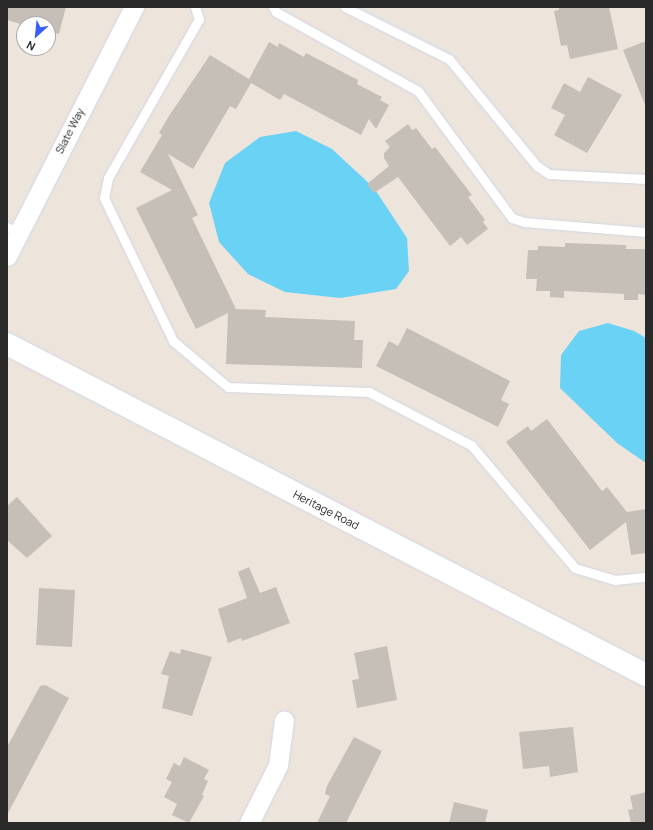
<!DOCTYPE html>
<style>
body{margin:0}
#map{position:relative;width:653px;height:830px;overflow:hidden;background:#ede5dc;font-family:Manrope,sans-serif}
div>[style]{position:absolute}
.water>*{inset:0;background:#69d2f5}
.building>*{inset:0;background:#c5bfb7;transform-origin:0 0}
.roads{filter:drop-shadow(0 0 1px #d1d5e4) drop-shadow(0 0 1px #d1d5e4)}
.service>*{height:9px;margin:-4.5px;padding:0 4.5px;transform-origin:4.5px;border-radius:4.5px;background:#fff}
.minor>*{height:19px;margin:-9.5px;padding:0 9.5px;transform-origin:9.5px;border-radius:9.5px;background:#fff}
.secondary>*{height:22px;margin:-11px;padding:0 11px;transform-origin:11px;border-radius:11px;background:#fff}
span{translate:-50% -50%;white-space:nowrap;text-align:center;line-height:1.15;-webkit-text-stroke:4px #fff;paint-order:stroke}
.street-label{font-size:11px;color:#2a2a2a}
.frame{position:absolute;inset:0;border:8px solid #2a2a2a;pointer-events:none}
.north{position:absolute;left:16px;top:16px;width:40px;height:40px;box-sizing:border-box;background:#fff;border:1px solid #aaa;border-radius:50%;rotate:207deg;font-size:11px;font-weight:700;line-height:16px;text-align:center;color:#2a2a2a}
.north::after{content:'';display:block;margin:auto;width:14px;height:18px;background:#375fff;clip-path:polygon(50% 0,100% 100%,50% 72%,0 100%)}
</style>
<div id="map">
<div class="water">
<div style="clip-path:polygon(296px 131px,332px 149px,374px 188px,407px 238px,409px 271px,396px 289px,340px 298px,285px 292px,248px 274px,219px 242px,209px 203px,225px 163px,260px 137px)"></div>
<div style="clip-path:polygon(608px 323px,634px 331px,646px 338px,646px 463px,617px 443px,560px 388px,561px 355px,579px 331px)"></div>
</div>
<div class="building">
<div style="clip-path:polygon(7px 7px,66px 7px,59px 34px,48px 31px,48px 24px,24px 25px,7px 20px)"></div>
<div style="clip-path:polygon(559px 7px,609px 7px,618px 49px,570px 59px,567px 45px,561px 46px,554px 11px,559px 10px)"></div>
<div style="clip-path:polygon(646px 41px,646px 105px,645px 105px,623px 50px)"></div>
<div style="clip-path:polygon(269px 42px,278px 47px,279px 43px,304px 57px,306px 53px,358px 80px,357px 84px,382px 97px,380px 100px,389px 105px,376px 129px,369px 119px,361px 135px,284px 94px,280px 100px,251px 83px,236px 109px,230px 106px,193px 169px,168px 154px,198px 215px,192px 218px,236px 309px,266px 310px,265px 317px,355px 321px,354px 340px,363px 340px,362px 368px,226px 364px,228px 313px,196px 329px,136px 208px,172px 190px,140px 172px,162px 135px,159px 133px,169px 116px,210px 55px,249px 79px)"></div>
<div style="clip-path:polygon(588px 77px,622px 95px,587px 153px,554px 135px,565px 115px,551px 108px,564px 83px,580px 92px)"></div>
<div style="clip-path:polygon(408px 124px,412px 130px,416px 128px,432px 149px,435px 147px,472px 195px,468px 197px,485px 220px,483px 222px,488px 229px,467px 245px,461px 237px,450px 246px,398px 177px,374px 193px,367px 184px,389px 166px,384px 158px,384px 153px,390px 147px,385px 141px)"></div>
<div style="clip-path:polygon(565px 243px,626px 245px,626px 249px,646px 249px,646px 295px,638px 294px,638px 300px,624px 300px,624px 294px,564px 291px,564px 298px,550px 297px,550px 291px,536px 291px,537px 279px,526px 279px,528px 250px,538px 250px,538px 246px,565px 247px)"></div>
<div style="clip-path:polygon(407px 328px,510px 381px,501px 400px,509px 404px,498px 427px,376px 366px,389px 341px,398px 346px)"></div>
<div style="clip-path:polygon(547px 419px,602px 491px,607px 487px,627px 512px,646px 509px,646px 553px,631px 555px,626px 522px,590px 550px,506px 442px,528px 426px,531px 431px)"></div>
<div style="clip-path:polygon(17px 497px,52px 536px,27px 558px,7px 540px,7px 506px)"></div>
<div style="clip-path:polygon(249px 567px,260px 593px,276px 587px,290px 623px,242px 641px,241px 638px,228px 643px,218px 609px,247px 598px,238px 572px)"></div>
<div style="left:75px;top:590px;width:57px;height:36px;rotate:93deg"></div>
<div style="clip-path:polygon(387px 646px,397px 700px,357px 708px,352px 680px,359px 679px,354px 653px)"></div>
<div style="clip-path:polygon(181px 649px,212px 657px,192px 716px,162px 708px,169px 676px,161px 674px,170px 651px,180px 654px)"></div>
<div style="clip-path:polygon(45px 685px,69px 698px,7px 815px,7px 747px,40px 686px)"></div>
<div style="clip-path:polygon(573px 727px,578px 772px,550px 777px,549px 766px,523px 769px,519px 732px)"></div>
<div style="clip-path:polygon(354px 737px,382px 751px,346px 823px,317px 823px,330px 796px,325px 794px,327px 786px)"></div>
<div style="clip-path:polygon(184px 757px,209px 770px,204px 779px,208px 781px,202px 795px,204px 796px,189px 823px,172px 815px,177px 804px,164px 797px,172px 782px,166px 779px,174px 763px,180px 766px)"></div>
<div style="clip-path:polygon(646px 792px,646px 823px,631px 823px,628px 810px,633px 809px,630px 796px)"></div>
<div style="clip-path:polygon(454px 802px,488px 810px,485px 823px,449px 823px)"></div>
</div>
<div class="roads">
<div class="service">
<div style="left:195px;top:7px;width:13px;rotate:72deg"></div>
<div style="left:199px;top:19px;width:183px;rotate:119.8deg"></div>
<div style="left:108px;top:178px;width:20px;rotate:101deg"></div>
<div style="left:104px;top:198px;width:159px;rotate:64.2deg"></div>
<div style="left:173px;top:341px;width:72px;rotate:39.9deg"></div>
<div style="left:228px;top:387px;width:141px;rotate:2deg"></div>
<div style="left:369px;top:392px;width:115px;rotate:27.5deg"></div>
<div style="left:471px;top:445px;width:161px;rotate:49.8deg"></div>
<div style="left:575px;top:568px;width:42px;rotate:16.7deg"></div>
<div style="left:615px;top:580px;width:31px;rotate:-6deg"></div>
<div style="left:273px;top:7px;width:6px;rotate:59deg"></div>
<div style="left:276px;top:12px;width:162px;rotate:29.1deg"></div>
<div style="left:418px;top:91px;width:158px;rotate:53.5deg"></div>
<div style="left:512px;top:218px;width:13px;rotate:18deg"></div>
<div style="left:524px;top:222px;width:122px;rotate:4.7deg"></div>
<div style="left:345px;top:7px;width:116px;rotate:26.6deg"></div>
<div style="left:449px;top:59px;width:139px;rotate:50.6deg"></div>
<div style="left:537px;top:166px;width:14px;rotate:34deg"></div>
<div style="left:549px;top:174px;width:97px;rotate:3deg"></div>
<div style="left:7px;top:227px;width:13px;rotate:27deg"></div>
</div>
<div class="minor">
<div style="left:7px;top:256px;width:280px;rotate:-63deg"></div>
<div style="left:249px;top:823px;width:65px;rotate:-63.4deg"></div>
<div style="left:278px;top:765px;width:45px;rotate:-82.4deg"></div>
</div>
<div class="secondary">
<div style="left:7px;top:344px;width:720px;rotate:27.38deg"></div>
</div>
</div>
<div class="street-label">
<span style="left:70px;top:131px;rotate:-63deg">Slate Way</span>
<span style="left:326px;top:510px;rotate:27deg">Heritage Road</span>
</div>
<div class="frame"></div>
<div class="north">N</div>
</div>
